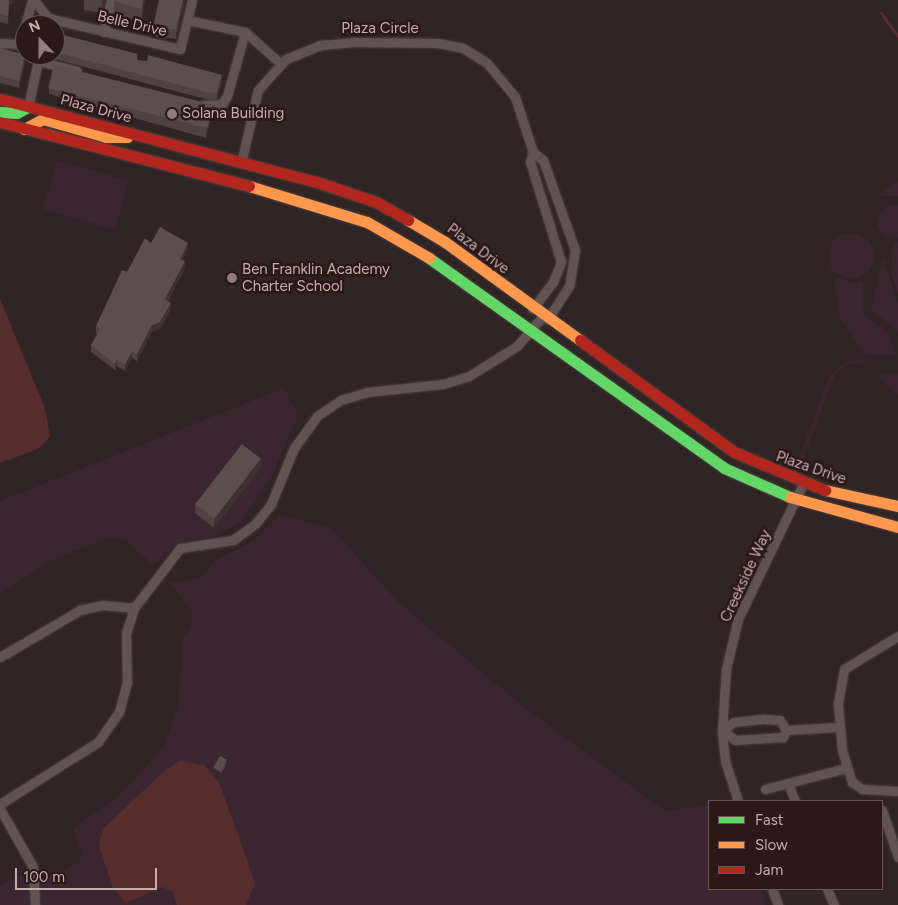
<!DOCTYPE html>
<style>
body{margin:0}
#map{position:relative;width:898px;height:905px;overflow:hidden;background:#302424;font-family:Figtree,sans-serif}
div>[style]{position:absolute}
.green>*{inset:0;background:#3b2531;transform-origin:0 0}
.round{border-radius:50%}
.water>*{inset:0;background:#562d2c}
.stream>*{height:3px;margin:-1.5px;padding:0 1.5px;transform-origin:1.5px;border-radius:1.5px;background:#562d2c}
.roads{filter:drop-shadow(0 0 1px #4b4140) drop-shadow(0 0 1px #4b4140)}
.street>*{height:9px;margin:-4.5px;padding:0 4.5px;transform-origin:4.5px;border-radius:4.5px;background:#605352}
.fast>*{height:11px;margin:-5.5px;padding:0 5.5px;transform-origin:5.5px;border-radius:5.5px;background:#63d668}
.slow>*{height:11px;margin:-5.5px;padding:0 5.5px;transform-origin:5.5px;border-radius:5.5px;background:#ff974d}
.jam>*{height:11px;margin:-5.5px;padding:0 5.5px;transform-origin:5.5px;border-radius:5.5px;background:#b3261e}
.wall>*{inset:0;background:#4f4241}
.shaded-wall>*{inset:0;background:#3d3131}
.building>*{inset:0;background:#5b4e4c;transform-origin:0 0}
.dots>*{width:14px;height:14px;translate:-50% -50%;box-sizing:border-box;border:2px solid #2b1817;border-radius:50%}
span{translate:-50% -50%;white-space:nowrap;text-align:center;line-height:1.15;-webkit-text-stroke:5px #2b1817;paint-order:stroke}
.street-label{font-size:15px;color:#c4adab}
.poi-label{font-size:15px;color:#c4adab}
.left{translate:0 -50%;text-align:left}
.legend{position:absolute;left:708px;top:800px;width:175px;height:90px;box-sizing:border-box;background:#2b1817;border:1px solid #685452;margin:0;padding:6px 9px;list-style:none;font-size:15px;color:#c4adab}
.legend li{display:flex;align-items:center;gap:10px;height:25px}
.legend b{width:25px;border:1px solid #685452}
.north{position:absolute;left:15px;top:15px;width:50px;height:50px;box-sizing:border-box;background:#2b1817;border:1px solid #685452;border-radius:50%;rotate:338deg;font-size:14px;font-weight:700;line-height:20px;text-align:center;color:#c4adab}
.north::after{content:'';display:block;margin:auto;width:18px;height:22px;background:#907d7c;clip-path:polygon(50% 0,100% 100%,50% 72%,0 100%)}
.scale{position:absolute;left:15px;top:868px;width:142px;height:22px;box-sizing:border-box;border:2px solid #c4adab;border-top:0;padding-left:6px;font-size:15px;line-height:18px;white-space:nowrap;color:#c4adab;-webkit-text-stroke:4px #2b1817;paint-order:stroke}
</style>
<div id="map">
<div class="green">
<div style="left:57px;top:160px;width:75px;height:51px;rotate:16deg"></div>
<div style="clip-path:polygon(898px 181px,898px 196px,878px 196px,892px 184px)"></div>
<div style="clip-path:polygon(888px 205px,898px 205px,898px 238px,882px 235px,877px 224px,878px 216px)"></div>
<div class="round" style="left:828px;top:233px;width:46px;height:46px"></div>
<div style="clip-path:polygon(893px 242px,898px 242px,898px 295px,891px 273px)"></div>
<div style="clip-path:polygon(883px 257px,898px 303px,898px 332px,871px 309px)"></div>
<div style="clip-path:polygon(834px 276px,853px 283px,863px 282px,863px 313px,888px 334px,897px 355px,866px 355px,840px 319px)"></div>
<div style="clip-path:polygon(864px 359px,867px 363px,849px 364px,835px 375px,802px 462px,796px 466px,829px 376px,846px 361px)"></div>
<div style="clip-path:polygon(877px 374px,898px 374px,898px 394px,891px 391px)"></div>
<div style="clip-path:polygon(284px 388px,298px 416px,271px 478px,241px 522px,212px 538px,184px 540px,153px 565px,127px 541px,111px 537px,54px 559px,0 594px,0 501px)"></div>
<div style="clip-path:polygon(279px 515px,333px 529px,396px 600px,520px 704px,665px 811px,709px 805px,709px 889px,760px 889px,766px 905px,0 905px,0 885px,20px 875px,48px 877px,80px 862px,82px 852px,73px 828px,118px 797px,164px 746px,178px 708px,183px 638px,191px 626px,192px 611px,169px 583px,201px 578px,214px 561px,255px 540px)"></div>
</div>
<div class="water">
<div style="clip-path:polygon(0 299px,45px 408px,50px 437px,38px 449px,0 463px)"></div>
<div style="clip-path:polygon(180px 761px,204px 765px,219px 782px,255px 883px,246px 905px,177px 905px,173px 892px,162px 887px,126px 903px,113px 888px,99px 846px,103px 829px,164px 771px)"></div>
</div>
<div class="stream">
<div style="left:881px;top:13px;width:29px;rotate:54deg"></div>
</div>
<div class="roads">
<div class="street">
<div style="left:34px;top:0;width:23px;rotate:52deg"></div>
<div style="left:48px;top:18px;width:136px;rotate:13.2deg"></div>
<div style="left:180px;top:49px;width:50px;rotate:-76.2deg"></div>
<div style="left:187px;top:20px;width:59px;rotate:11.7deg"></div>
<div style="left:245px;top:32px;width:47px;rotate:41.5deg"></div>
<div style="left:25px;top:25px;width:26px;rotate:-74deg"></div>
<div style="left:104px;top:32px;width:33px;rotate:-78deg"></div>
<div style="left:0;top:43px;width:19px;rotate:3deg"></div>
<div style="left:19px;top:44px;width:18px;rotate:-71deg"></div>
<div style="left:38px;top:61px;width:40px;rotate:14.4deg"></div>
<div style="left:203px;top:105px;width:19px;rotate:-3deg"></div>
<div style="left:222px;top:104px;width:9px;rotate:-58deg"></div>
<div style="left:227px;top:96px;width:66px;rotate:-74.3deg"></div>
<div style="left:28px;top:107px;width:52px;rotate:-77.8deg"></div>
<div style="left:241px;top:163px;width:75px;rotate:-76.9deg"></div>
<div style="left:258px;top:90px;width:42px;rotate:-47.9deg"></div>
<div style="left:286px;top:59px;width:38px;rotate:-22deg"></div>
<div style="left:321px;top:45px;width:33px;rotate:-5deg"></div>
<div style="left:354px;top:42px;width:84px;rotate:0.7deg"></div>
<div style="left:438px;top:43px;width:25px;rotate:11deg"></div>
<div style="left:463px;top:48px;width:28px;rotate:32deg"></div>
<div style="left:487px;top:63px;width:44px;rotate:50.5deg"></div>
<div style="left:515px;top:97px;width:58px;rotate:71.9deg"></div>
<div style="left:533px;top:152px;width:13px;rotate:39deg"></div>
<div style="left:543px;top:160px;width:96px;rotate:70.4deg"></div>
<div style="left:575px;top:250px;width:36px;rotate:99deg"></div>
<div style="left:569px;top:286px;width:40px;rotate:122.9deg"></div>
<div style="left:532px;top:309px;width:34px;rotate:-52deg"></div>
<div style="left:553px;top:282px;width:22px;rotate:-68deg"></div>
<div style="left:561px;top:262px;width:105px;rotate:-107.2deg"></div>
<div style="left:530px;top:162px;width:10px;rotate:-73deg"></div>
<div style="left:898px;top:636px;width:63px;rotate:148.6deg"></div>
<div style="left:844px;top:669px;width:36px;rotate:100deg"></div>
<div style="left:838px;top:704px;width:46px;rotate:85deg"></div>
<div style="left:842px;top:750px;width:34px;rotate:73deg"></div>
<div style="left:852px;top:782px;width:12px;rotate:35deg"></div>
<div style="left:862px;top:789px;width:36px;rotate:3deg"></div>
<div style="left:0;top:657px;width:93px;rotate:-30.4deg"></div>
<div style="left:80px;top:610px;width:23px;rotate:-13deg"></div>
<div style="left:102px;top:605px;width:32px;rotate:5deg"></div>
<div style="left:765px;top:719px;width:15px;rotate:4deg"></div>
<div style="left:780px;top:720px;width:12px;rotate:59deg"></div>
<div style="left:786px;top:730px;width:8px;rotate:113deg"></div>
<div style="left:783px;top:737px;width:48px;rotate:176.4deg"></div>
<div style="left:735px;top:740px;width:16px;rotate:-142deg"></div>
<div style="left:722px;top:730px;width:14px;rotate:-34deg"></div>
<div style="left:734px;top:722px;width:31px;rotate:-6deg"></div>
<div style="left:786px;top:730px;width:52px;rotate:-3.3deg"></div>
<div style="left:788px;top:783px;width:19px;rotate:69deg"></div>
<div style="left:765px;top:789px;width:84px;rotate:-14.5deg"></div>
<div style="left:738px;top:801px;width:42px;rotate:-108deg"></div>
<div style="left:725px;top:761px;width:31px;rotate:-96deg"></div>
<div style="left:722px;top:730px;width:61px;rotate:-86.2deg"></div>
<div style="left:726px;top:669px;width:51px;rotate:-76.5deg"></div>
<div style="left:738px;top:619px;width:150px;rotate:-64.3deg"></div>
<div style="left:0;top:804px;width:116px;rotate:-32.3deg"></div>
<div style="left:98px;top:742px;width:37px;rotate:-55deg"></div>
<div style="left:119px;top:712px;width:31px;rotate:-75deg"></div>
<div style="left:127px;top:682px;width:49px;rotate:-91.2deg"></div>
<div style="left:126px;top:633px;width:26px;rotate:-72deg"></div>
<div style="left:134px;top:608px;width:76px;rotate:-52.5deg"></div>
<div style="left:180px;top:548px;width:54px;rotate:-8.6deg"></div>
<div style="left:233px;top:540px;width:27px;rotate:-36deg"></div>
<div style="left:255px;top:524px;width:26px;rotate:-51deg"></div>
<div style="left:271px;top:504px;width:61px;rotate:-67.7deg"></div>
<div style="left:294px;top:448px;width:39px;rotate:-54deg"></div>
<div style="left:317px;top:416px;width:29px;rotate:-34deg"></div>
<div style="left:341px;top:400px;width:27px;rotate:-17deg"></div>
<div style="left:367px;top:392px;width:76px;rotate:-6deg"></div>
<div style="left:443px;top:384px;width:27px;rotate:-17deg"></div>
<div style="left:469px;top:376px;width:57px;rotate:-32deg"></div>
<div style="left:517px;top:346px;width:38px;rotate:-49deg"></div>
<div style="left:0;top:809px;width:67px;rotate:60.4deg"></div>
<div style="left:33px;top:867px;width:38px;rotate:87deg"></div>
<div style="left:882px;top:810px;width:50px;rotate:71.2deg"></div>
<div style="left:772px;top:889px;width:17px;rotate:69deg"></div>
<div style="left:827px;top:889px;width:17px;rotate:66deg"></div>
</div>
<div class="fast">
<div style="left:0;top:112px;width:17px;rotate:3deg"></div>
<div style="left:17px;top:113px;width:13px;rotate:-29deg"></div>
<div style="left:429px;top:258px;width:362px;rotate:35.4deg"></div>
<div style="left:724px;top:468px;width:72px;rotate:23.7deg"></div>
</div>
<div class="slow">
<div style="left:24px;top:129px;width:21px;rotate:-28deg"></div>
<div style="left:43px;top:119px;width:66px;rotate:15.9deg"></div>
<div style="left:106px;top:137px;width:21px"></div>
<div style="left:249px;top:186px;width:123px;rotate:17deg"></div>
<div style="left:367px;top:222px;width:72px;rotate:30.1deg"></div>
<div style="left:408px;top:220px;width:43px;rotate:30.7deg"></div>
<div style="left:445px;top:242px;width:167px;rotate:36deg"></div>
<div style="left:825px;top:490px;width:75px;rotate:12.4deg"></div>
<div style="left:790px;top:497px;width:112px;rotate:15.5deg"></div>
</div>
<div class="jam">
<div style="left:0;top:99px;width:328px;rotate:14.7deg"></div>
<div style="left:317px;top:182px;width:62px;rotate:18.7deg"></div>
<div style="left:376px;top:202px;width:37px;rotate:29deg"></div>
<div style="left:0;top:122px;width:257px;rotate:14.4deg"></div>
<div style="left:580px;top:340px;width:190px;rotate:36deg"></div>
<div style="left:734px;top:452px;width:99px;rotate:22.7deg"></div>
</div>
</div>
<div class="wall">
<div style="clip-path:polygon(0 0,14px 0,14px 3px,9px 5px,8px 24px,0 22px)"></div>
<div style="clip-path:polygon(84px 0,105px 0,102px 13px,84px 10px)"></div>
<div style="clip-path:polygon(114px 0,145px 0,142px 22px,114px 14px)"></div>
<div style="clip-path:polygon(185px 0,176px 39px,153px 36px,153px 27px)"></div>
<div style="clip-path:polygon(0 48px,25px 62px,19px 88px,0 83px)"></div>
<div style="clip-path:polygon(55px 51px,138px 60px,222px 82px,217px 99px,209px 100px,55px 59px)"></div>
<div style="clip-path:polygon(49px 88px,213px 112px,206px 138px,49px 94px)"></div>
<div style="clip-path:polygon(151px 243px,188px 249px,182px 260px,185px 268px,168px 301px,171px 309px,160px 329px,152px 331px,137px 361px,132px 358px,125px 371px,117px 366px,115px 370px,91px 352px,91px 345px,97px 334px,96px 333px,96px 326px,127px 272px)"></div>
<div style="clip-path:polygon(261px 468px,214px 528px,195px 513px,195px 504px)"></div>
<div style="clip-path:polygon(227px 762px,222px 773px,214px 769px,214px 767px)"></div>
</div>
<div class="shaded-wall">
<div style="clip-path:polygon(9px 0,14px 0,14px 3px,9px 5px,8px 24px)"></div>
<div style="clip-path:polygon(102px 0,105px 0,102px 13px)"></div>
<div style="clip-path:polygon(143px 0,145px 0,142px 22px,142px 9px)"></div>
<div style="clip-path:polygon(183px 0,185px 0,176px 39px,176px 30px)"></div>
<div style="clip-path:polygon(25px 55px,25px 62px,19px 88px,19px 81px)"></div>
<div style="clip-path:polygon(222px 75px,222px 82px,217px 99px,217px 92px)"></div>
<div style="clip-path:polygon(213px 105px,213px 112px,206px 138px,206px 131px)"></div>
<div style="clip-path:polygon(188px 243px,188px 249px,180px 265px,180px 259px)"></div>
<div style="clip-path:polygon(185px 261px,185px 268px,165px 306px,165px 299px)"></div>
<div style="clip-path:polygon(171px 303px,171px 309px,160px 329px,152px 331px,137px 361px,137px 354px,152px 325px)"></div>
<div style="clip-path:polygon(132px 352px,132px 358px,125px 371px,125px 364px)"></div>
<div style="clip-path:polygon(117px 359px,117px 366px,115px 370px,115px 364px)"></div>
<div style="clip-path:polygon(261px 459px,261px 468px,214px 528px,214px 519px)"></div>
</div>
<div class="building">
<div style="clip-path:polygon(0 0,9px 0,8px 16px,0 14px)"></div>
<div style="clip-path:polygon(114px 0,143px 0,142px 9px,114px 1px)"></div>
<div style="clip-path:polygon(159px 0,183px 0,176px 30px,153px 27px)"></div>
<div style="clip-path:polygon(59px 34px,138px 54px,137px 60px,147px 61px,148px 55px,222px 75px,217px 92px,209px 93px,55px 52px)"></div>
<div style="clip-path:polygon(0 48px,25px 55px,19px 81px,0 76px)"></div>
<div style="left:54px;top:65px;width:164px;height:24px;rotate:14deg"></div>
<div style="clip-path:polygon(160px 227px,188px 243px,180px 259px,185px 261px,165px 299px,171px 303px,160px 322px,152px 325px,137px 354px,132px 352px,125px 364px,117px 359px,115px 364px,91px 345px,100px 329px,96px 326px,122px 270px,127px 272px,145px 238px,151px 243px)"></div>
<div style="left:242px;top:444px;width:24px;height:76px;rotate:38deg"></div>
<div style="left:220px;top:756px;width:8px;height:13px;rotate:30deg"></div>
</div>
<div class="dots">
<div style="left:172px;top:114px;background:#907d7c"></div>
<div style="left:232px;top:278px;background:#907d7c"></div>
</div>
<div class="street-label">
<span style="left:132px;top:24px;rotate:13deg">Belle Drive</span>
<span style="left:380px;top:29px">Plaza Circle</span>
<span style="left:96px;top:109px;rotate:15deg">Plaza Drive</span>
<span style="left:478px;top:249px;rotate:37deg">Plaza Drive</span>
<span style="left:811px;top:468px;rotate:19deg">Plaza Drive</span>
<span style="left:746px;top:576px;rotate:-65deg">Creekside Way</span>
</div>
<div class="poi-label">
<span class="left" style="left:182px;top:114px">Solana Building</span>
<span class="left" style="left:242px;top:278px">Ben Franklin Academy<br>Charter School</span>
</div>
<ul class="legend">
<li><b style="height:6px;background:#63d668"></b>Fast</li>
<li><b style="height:6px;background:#ff974d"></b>Slow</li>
<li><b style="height:6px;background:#b3261e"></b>Jam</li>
</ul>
<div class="north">N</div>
<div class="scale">100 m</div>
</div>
